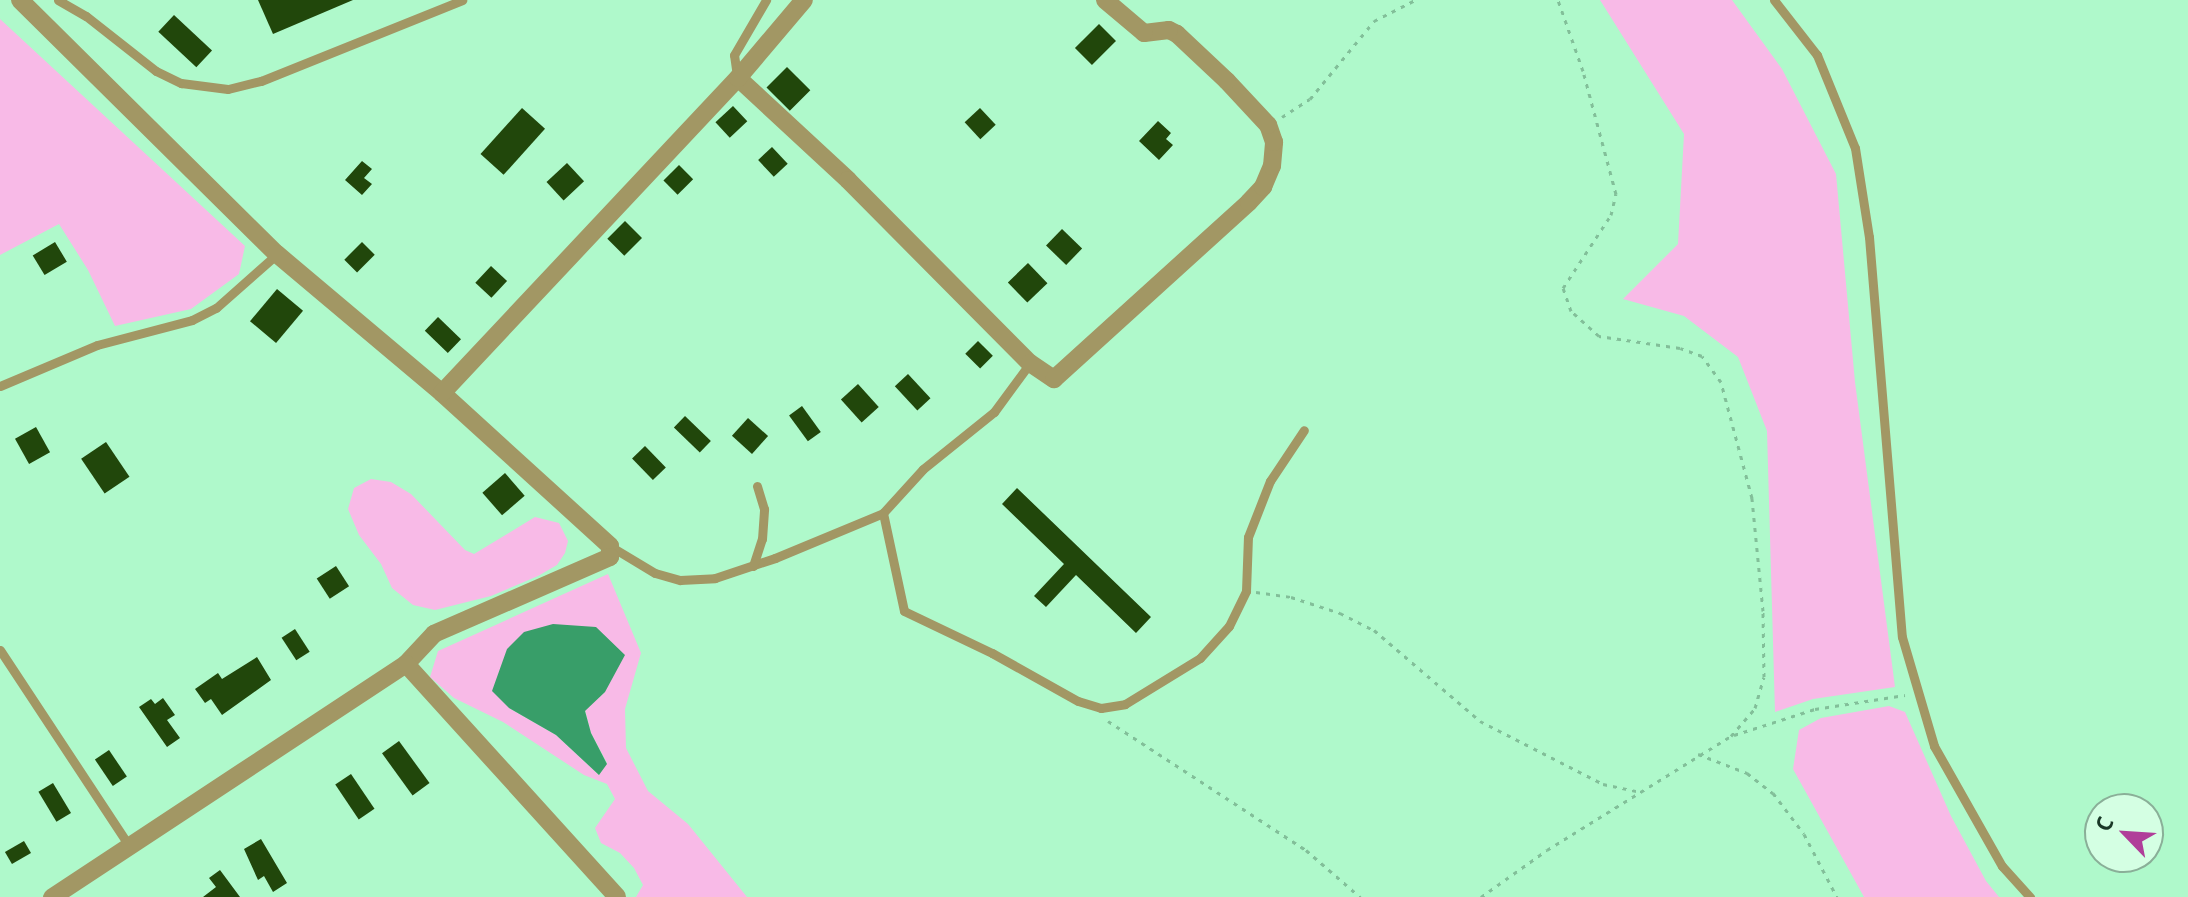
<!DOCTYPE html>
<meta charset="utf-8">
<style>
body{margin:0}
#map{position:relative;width:2188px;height:897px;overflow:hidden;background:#aff9cb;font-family:"PT Sans",sans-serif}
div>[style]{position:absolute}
.green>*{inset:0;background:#f8bae7}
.water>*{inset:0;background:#389e69}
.building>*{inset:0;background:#21470b;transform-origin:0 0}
.path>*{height:3px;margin-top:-1.5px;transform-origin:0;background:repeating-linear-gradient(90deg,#82bf99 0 4px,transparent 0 10px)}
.lane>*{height:9px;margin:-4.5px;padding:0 4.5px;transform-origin:4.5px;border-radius:4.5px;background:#a29764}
.street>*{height:18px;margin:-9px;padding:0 9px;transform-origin:9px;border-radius:9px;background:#a29764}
span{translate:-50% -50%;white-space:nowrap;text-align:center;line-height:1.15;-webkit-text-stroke:8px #d4ffe3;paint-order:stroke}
.north{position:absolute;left:2084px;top:793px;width:80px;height:80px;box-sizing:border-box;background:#d4ffe3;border:2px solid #8aaf98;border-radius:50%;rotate:295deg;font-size:22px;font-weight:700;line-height:32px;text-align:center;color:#1a3827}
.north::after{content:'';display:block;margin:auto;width:28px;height:36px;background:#b03e99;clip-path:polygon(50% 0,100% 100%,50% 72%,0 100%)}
</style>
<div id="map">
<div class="green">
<div style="clip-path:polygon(1600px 0,1732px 0,1782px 69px,1836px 174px,1855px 382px,1895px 687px,1813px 699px,1775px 712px,1767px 431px,1738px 357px,1684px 316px,1623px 299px,1678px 244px,1684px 134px)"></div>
<div style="clip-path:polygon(0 19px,245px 246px,239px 274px,191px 309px,115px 326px,88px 270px,59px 224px,0 255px)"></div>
<div style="clip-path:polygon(371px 479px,391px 482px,411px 494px,465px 550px,474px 554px,535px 517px,559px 523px,568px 541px,565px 553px,557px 565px,538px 576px,491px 596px,435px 610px,413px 605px,392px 588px,381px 564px,359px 535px,348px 509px,354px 488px)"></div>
<div style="clip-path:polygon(evenodd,608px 574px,641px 653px,625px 709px,626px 748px,648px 791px,688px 824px,747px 897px,636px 897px,643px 885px,634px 868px,620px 853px,601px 843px,595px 828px,615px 799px,607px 784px,584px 775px,503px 722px,454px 698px,430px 677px,438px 651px,608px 574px,605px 692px,585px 710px,591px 733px,607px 763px,599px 775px,556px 735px,509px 708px,605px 692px)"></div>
<div style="clip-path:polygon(1889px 706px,1905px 712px,1951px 816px,1986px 881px,1999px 897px,1864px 897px,1793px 769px,1799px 730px,1821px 718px)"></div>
</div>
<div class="water">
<div style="clip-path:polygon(553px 624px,596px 627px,625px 655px,605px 692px,585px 711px,591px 733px,607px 764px,599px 775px,556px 735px,509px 708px,492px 691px,507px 649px,524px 632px)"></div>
</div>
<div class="building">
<div style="clip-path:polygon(258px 0,353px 0,273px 34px)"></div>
<div style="left:174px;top:15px;width:52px;height:23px;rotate:43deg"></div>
<div style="left:1099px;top:24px;width:24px;height:34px;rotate:45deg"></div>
<div style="left:787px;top:67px;width:33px;height:29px;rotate:45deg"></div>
<div style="left:733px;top:106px;width:21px;height:24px;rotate:47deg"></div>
<div style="left:522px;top:108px;width:31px;height:62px;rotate:42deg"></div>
<div style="left:980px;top:108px;width:23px;height:21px;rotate:47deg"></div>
<div style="clip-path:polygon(1158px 121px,1171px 133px,1166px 139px,1173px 145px,1159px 160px,1139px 141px)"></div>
<div style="left:772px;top:147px;width:23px;height:19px;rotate:47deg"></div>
<div style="clip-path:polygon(362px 161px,372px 169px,364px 178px,372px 184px,362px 195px,345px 180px)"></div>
<div style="left:567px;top:163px;width:25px;height:28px;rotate:47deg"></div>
<div style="left:679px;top:165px;width:20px;height:22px;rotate:45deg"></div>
<div style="left:625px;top:221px;width:24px;height:25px;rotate:45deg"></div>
<div style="left:1062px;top:229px;width:28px;height:23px;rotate:44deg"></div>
<div style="left:55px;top:242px;width:23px;height:26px;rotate:59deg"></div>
<div style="left:362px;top:242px;width:18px;height:25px;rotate:45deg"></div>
<div style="left:1028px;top:263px;width:28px;height:28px;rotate:46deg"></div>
<div style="left:491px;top:266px;width:22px;height:23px;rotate:43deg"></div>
<div style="left:277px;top:289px;width:34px;height:42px;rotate:40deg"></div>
<div style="left:438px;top:317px;width:32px;height:19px;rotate:44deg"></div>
<div style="left:978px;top:341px;width:21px;height:18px;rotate:45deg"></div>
<div style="left:908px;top:374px;width:33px;height:18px;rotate:47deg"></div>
<div style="left:858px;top:384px;width:31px;height:23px;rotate:48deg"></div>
<div style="left:802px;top:406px;width:32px;height:16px;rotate:54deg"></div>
<div style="left:685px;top:416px;width:36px;height:16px;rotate:44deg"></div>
<div style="left:748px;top:418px;width:27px;height:24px;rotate:42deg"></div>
<div style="left:36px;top:427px;width:29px;height:24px;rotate:61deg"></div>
<div style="left:106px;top:442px;width:42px;height:30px;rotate:56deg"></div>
<div style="left:645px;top:446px;width:30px;height:18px;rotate:46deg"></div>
<div style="left:505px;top:473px;width:30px;height:30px;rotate:49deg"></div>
<div style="clip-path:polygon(1017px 488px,1151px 617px,1136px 633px,1076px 575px,1046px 607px,1034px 596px,1064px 564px,1002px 504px)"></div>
<div style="left:336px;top:566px;width:24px;height:23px;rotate:57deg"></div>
<div style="left:295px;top:629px;width:27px;height:16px;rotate:57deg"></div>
<div style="clip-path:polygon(257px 657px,271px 680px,222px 715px,211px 699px,205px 703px,195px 689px,218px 673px,222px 679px)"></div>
<div style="clip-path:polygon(163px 698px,175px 715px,167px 720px,180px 738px,167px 747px,139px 707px,151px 699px,155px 704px)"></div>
<div style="left:399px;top:741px;width:52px;height:21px;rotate:54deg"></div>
<div style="left:109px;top:750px;width:32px;height:17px;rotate:56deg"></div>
<div style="left:351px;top:774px;width:42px;height:19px;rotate:56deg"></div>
<div style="left:53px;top:783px;width:35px;height:17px;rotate:59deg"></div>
<div style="clip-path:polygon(261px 839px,287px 883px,273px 892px,264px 876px,258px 880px,244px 849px)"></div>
<div style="left:24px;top:841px;width:14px;height:22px;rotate:60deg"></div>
<div style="clip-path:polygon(220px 870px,240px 897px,203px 897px,216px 887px,209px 878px)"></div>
</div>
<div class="path">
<div style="left:1282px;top:117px;width:33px;rotate:-33deg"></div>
<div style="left:1310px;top:99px;width:101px;rotate:-50.6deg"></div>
<div style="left:1374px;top:21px;width:46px;rotate:-27.1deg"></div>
<div style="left:1256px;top:592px;width:35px;rotate:8deg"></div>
<div style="left:1291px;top:597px;width:52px;rotate:18.1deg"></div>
<div style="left:1340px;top:613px;width:38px;rotate:27deg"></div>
<div style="left:1374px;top:630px;width:140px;rotate:40.6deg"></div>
<div style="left:1480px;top:721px;width:138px;rotate:27.1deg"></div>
<div style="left:1603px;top:784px;width:38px;rotate:12deg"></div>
<div style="left:1108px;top:721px;width:236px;rotate:33.1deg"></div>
<div style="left:1306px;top:850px;width:72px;rotate:41deg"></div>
<div style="left:1734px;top:735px;width:85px;rotate:-17.8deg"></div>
<div style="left:1815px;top:709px;width:91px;rotate:-8.8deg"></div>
<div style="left:1698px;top:754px;width:53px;rotate:21.2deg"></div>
<div style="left:1747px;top:773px;width:33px;rotate:38deg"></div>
<div style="left:1773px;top:793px;width:51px;rotate:52.9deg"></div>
<div style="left:1804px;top:834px;width:71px;rotate:62.4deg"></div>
<div style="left:1481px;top:897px;width:81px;rotate:-35.5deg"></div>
<div style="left:1547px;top:850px;width:216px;rotate:-31.8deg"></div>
<div style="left:1731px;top:736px;width:37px;rotate:-49deg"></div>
<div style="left:1755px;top:708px;width:32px;rotate:-74deg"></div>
<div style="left:1764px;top:677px;width:66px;rotate:-90.9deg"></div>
<div style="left:1763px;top:611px;width:114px;rotate:-95.6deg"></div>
<div style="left:1752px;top:498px;width:120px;rotate:-105deg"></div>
<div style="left:1721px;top:382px;width:32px;rotate:-126deg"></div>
<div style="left:1702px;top:356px;width:23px;rotate:-160deg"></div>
<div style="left:1680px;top:348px;width:82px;rotate:-171.6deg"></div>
<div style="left:1599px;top:336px;width:38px;rotate:-138deg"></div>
<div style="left:1571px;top:311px;width:24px;rotate:-109deg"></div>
<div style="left:1563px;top:288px;width:87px;rotate:-56.7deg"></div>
<div style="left:1611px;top:215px;width:22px;rotate:-77deg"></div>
<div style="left:1616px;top:194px;width:127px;rotate:-105deg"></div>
<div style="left:1583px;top:71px;width:75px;rotate:-109.4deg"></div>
</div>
<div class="lane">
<div style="left:58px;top:0;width:32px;rotate:30deg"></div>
<div style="left:86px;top:16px;width:89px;rotate:38.2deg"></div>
<div style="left:156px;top:71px;width:28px;rotate:26deg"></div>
<div style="left:181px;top:83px;width:47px;rotate:7.3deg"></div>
<div style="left:228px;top:89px;width:34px;rotate:-14deg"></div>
<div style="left:261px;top:81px;width:217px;rotate:-21.9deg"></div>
<div style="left:1774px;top:0;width:70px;rotate:52deg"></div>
<div style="left:1817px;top:55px;width:100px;rotate:67.8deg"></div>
<div style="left:1855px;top:148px;width:90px;rotate:81.1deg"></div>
<div style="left:1869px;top:237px;width:401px;rotate:85.3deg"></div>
<div style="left:1902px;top:637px;width:114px;rotate:73.6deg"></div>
<div style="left:1934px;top:746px;width:138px;rotate:60.5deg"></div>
<div style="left:2002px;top:866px;width:42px;rotate:47.9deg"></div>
<div style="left:737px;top:76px;width:21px;rotate:-98deg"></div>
<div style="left:734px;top:55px;width:64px;rotate:-59.8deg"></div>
<div style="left:0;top:386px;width:105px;rotate:-22.9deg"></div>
<div style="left:97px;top:345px;width:98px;rotate:-14.7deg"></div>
<div style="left:192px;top:320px;width:27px;rotate:-27deg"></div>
<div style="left:216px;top:308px;width:81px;rotate:-41.5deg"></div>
<div style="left:883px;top:513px;width:59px;rotate:-47.7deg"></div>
<div style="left:923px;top:469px;width:91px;rotate:-38.8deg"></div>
<div style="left:994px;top:412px;width:61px;rotate:-53.7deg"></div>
<div style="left:610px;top:546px;width:52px;rotate:31deg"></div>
<div style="left:655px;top:573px;width:26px;rotate:16deg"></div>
<div style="left:680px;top:580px;width:35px;rotate:-3deg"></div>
<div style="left:715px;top:578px;width:63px;rotate:-18.4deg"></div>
<div style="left:775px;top:558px;width:117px;rotate:-22.6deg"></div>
<div style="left:883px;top:513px;width:100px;rotate:77.9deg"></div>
<div style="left:904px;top:611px;width:98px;rotate:25.5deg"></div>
<div style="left:992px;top:653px;width:98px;rotate:29.2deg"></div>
<div style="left:1078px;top:701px;width:24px;rotate:17deg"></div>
<div style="left:1101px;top:708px;width:24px;rotate:-9deg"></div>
<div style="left:1125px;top:704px;width:88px;rotate:-31.5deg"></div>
<div style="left:1200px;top:658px;width:43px;rotate:-47.8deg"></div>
<div style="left:1229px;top:626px;width:39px;rotate:-64deg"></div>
<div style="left:1246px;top:591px;width:54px;rotate:-87.9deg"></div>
<div style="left:1248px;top:537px;width:60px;rotate:-68.6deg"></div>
<div style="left:1270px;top:481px;width:61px;rotate:-56.3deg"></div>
<div style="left:753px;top:566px;width:28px;rotate:-72deg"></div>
<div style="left:762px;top:539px;width:30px;rotate:-86deg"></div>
<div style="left:764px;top:509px;width:24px;rotate:-107deg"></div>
<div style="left:0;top:650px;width:235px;rotate:56.6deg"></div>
</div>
<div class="street">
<div style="left:20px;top:0;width:361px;rotate:44.7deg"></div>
<div style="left:277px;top:254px;width:216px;rotate:40.1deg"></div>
<div style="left:442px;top:393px;width:227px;rotate:42.3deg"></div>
<div style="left:610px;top:546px;width:11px;rotate:90deg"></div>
<div style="left:610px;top:557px;width:192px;rotate:156.4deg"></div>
<div style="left:434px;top:634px;width:41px;rotate:133deg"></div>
<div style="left:406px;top:664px;width:424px;rotate:146.6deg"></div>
<div style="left:738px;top:78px;width:150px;rotate:42.8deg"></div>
<div style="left:848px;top:180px;width:258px;rotate:45.2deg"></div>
<div style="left:1030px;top:363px;width:29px;rotate:34deg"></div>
<div style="left:1054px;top:379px;width:263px;rotate:-42.2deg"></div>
<div style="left:1249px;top:202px;width:21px;rotate:-47deg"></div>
<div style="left:1263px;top:187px;width:23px;rotate:-67deg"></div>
<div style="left:1272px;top:166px;width:24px;rotate:-85deg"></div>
<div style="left:1274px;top:142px;width:18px;rotate:-109deg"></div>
<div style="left:1268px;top:125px;width:60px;rotate:-133deg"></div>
<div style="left:1227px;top:81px;width:69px;rotate:-136.8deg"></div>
<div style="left:1177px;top:34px;width:9px;rotate:-153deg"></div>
<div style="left:1169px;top:30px;width:25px;rotate:173deg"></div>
<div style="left:1144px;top:33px;width:51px;rotate:-139.8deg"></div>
<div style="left:442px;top:393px;width:432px;rotate:-46.8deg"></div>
<div style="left:738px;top:78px;width:102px;rotate:-49.8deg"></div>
<div style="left:406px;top:664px;width:314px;rotate:47.8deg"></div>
</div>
<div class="north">С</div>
</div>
